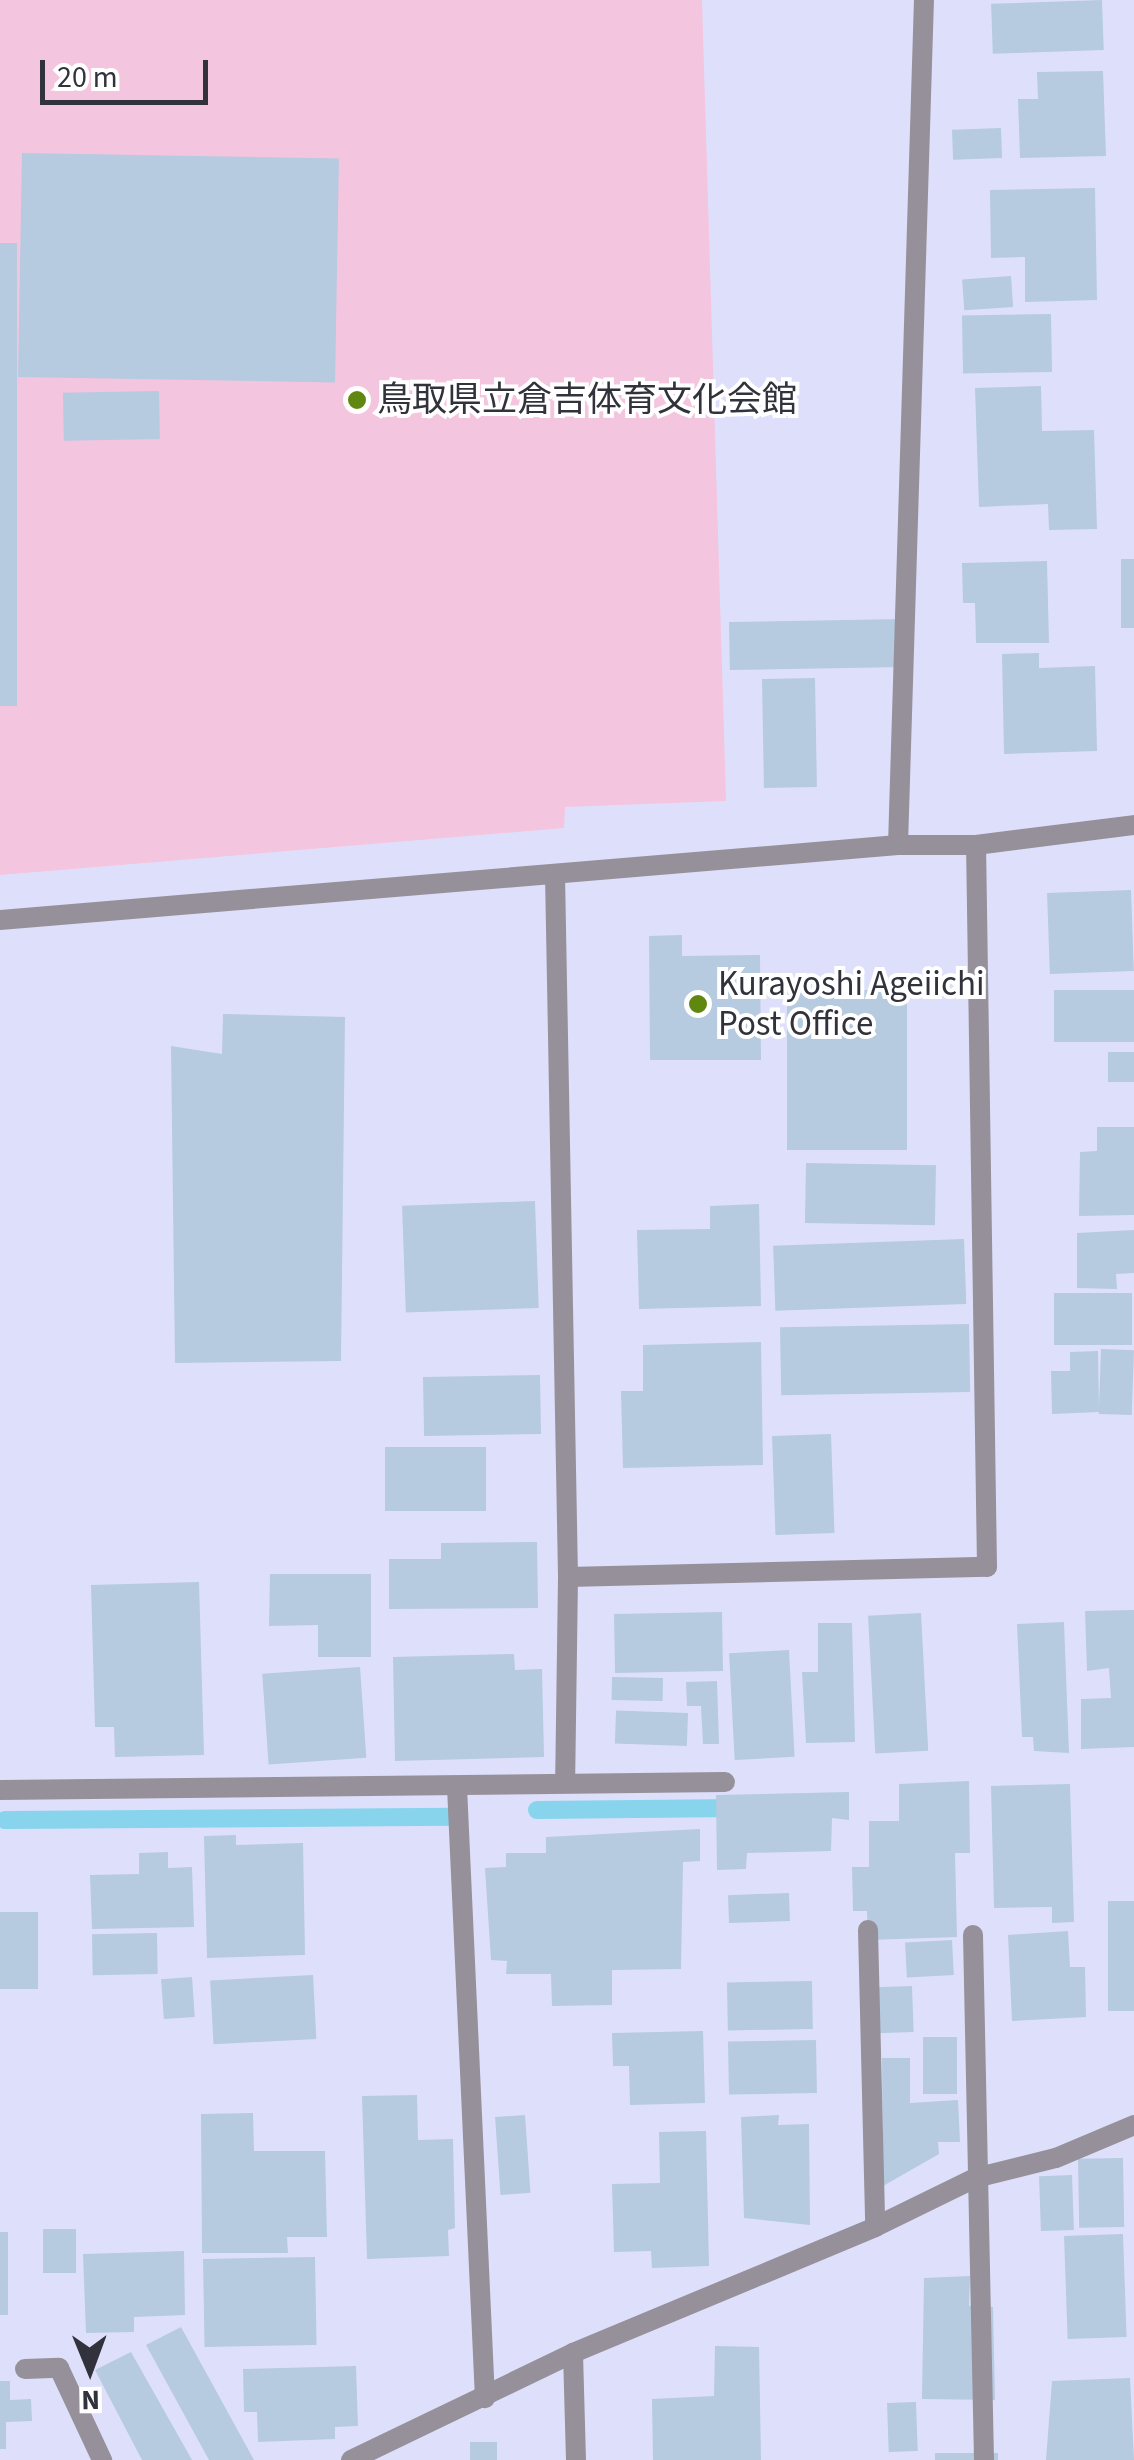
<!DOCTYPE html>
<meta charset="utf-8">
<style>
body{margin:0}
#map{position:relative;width:1134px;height:2460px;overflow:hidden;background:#dee0fb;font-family:"Source Sans 3","Noto Sans JP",sans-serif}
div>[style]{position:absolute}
.green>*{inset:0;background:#f4c5df}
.stream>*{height:18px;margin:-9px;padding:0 9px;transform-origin:9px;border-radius:9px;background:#87d4ec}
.building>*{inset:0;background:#b6cae0;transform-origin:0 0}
.service>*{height:20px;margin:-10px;padding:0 10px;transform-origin:10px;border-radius:10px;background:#96909a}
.minor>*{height:20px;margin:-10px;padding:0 10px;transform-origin:10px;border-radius:10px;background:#96909a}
.tertiary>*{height:20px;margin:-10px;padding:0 10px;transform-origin:10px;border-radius:10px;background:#96909a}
.dots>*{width:28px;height:28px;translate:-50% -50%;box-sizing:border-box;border:5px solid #fff;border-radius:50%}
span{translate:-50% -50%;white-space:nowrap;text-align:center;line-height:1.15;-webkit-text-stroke:8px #fff;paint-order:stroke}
.poi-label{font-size:35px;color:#31323c}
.left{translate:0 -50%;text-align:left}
.north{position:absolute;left:40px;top:2320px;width:100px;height:100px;-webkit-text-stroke:8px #fff;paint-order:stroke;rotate:179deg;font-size:28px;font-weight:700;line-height:40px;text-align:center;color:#31323c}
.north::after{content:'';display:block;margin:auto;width:35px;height:45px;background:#31323c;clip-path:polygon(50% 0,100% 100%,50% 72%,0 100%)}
.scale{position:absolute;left:40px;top:60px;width:168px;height:45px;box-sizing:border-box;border:5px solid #31323c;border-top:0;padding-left:12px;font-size:30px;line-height:35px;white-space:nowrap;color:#31323c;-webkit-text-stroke:8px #fff;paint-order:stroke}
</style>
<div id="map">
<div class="green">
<div style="clip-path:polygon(0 0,702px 0,726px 801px,565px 807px,564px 828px,0 875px)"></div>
</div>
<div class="stream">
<div style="left:537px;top:1810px;width:200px;rotate:-0.6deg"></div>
<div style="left:5px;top:1820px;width:448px;rotate:-0.4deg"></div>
</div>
<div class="building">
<div style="left:1102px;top:0;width:50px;height:111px;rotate:88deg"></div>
<div style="clip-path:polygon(1103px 71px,1106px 156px,1020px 158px,1018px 99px,1038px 99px,1037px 72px)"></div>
<div style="left:1001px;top:128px;width:30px;height:49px;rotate:88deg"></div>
<div style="left:22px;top:153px;width:317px;height:224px;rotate:1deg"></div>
<div style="clip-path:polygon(1095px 188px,1097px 300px,1025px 302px,1025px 257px,991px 258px,990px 190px)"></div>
<div style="left:0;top:243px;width:17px;height:463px"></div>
<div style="left:1011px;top:276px;width:31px;height:49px;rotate:86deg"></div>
<div style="left:1051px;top:314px;width:58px;height:89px;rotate:89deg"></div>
<div style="clip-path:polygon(1041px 386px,1042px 431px,1094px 430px,1097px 529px,1049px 530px,1048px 504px,979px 507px,975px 388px)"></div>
<div style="left:159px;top:391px;width:48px;height:96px;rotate:89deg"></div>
<div style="left:1121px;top:559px;width:13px;height:69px"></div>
<div style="clip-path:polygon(1047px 561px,1049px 643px,976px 643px,975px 603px,963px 603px,962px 563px)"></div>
<div style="left:902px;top:619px;width:48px;height:173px;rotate:89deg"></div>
<div style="clip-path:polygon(1039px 653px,1039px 668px,1095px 666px,1097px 751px,1004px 754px,1002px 654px)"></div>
<div style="left:815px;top:678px;width:109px;height:53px;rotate:89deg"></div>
<div style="left:1131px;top:890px;width:81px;height:84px;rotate:88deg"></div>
<div style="clip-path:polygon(682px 935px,682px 956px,760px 955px,761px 1060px,650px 1060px,649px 936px)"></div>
<div style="left:787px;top:990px;width:120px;height:160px"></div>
<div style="left:1134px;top:990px;width:52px;height:80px;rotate:90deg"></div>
<div style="clip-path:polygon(223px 1014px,345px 1017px,341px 1361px,175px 1363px,171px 1046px,222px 1054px)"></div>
<div style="left:1108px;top:1052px;width:26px;height:30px"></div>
<div style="clip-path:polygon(1097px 1127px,1134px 1127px,1134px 1215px,1079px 1216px,1080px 1152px,1097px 1151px)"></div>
<div style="left:806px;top:1163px;width:130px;height:60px;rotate:1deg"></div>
<div style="left:535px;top:1201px;width:107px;height:133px;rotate:88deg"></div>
<div style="clip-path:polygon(759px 1204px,761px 1306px,639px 1309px,637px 1230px,710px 1229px,710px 1206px)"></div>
<div style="clip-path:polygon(1134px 1230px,1134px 1273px,1116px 1274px,1117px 1289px,1077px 1288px,1077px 1233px)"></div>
<div style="left:964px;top:1239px;width:65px;height:191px;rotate:88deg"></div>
<div style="left:1054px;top:1293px;width:78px;height:52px"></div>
<div style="left:969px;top:1324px;width:68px;height:189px;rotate:89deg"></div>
<div style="clip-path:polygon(761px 1342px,763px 1465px,623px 1468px,621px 1391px,643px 1391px,643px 1345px)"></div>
<div style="left:1101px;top:1349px;width:33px;height:65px;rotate:2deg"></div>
<div style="clip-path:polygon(1098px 1351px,1099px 1412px,1052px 1414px,1051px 1371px,1070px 1371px,1070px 1352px)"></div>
<div style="left:540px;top:1375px;width:59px;height:117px;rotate:89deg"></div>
<div style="left:831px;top:1434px;width:99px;height:59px;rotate:88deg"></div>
<div style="left:486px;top:1447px;width:64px;height:101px;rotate:90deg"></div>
<div style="clip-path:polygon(537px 1542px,538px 1608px,389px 1609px,389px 1559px,441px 1559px,441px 1543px)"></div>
<div style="clip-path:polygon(270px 1574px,371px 1574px,371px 1657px,318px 1657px,318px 1625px,269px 1626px)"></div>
<div style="clip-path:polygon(199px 1582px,204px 1755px,115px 1757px,114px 1727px,95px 1727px,91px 1585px)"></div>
<div style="clip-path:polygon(1134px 1610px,1134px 1747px,1081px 1749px,1081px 1699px,1111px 1698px,1109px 1668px,1087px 1671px,1085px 1611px)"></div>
<div style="left:722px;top:1612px;width:59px;height:108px;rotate:89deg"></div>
<div style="left:921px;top:1613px;width:138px;height:53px;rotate:87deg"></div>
<div style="clip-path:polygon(1064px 1622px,1069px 1753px,1034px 1751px,1033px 1737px,1022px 1737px,1017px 1624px)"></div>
<div style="clip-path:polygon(818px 1623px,852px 1623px,855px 1742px,806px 1743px,802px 1672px,818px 1672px)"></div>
<div style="left:789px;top:1650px;width:107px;height:60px;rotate:87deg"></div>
<div style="clip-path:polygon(514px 1654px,515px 1670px,542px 1669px,544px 1757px,395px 1761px,393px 1657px)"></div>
<div style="left:360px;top:1667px;width:91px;height:98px;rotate:86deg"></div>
<div style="left:612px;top:1677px;width:51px;height:23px;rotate:1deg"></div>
<div style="clip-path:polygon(717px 1681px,719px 1744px,703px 1744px,701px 1706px,687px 1706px,686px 1682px)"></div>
<div style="left:688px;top:1713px;width:33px;height:72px;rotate:92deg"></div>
<div style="clip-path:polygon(969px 1781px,970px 1853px,955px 1853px,957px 1937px,868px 1940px,867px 1911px,853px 1911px,852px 1867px,869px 1867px,869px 1821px,899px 1821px,899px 1784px)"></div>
<div style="clip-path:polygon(1070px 1784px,1074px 1922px,1052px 1923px,1052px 1907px,994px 1908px,991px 1786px)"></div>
<div style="clip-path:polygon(849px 1792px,849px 1820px,832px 1818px,831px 1851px,747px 1853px,746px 1869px,717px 1870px,716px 1795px)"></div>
<div style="clip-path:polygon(700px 1829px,700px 1861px,683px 1862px,681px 1969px,612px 1970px,612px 2005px,552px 2006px,551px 1974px,506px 1974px,507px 1961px,491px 1960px,485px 1868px,506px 1867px,506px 1853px,546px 1853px,546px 1837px)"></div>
<div style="clip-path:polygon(236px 1835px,236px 1845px,303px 1843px,305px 1955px,207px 1958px,204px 1836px)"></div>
<div style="clip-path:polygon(168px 1852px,168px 1868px,192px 1867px,194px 1927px,92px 1929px,90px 1875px,139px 1874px,139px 1853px)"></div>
<div style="left:789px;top:1893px;width:28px;height:61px;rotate:88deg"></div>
<div style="left:1108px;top:1901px;width:26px;height:110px"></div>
<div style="left:0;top:1912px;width:38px;height:77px"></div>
<div style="clip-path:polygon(1068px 1931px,1070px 1967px,1085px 1967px,1086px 2017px,1012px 2021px,1008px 1935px)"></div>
<div style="left:157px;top:1933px;width:41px;height:65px;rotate:89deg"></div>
<div style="left:952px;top:1940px;width:35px;height:47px;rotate:87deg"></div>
<div style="left:313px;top:1975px;width:64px;height:103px;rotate:87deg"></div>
<div style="left:192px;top:1977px;width:40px;height:31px;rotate:86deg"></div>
<div style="left:812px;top:1981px;width:48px;height:85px;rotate:89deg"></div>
<div style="left:912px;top:1986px;width:46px;height:52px;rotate:88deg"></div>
<div style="clip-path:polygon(703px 2031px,705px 2103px,630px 2105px,629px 2066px,613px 2066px,612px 2033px)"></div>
<div style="left:923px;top:2037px;width:34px;height:57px"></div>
<div style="left:816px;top:2040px;width:53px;height:88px;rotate:89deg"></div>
<div style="clip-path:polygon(882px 2058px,910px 2058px,910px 2103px,958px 2100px,960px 2142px,938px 2142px,939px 2154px,883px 2186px)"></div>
<div style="clip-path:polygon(417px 2095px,418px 2140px,453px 2139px,455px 2228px,448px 2230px,449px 2256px,367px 2259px,362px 2096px)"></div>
<div style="clip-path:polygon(253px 2113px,254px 2151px,325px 2151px,327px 2237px,287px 2237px,288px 2253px,202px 2253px,201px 2114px)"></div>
<div style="left:525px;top:2115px;width:78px;height:30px;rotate:86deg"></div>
<div style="clip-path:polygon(779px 2115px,778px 2125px,809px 2124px,810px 2225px,744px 2218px,741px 2117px)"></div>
<div style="clip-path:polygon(706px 2131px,709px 2266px,652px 2268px,651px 2251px,614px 2252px,612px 2184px,660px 2183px,659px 2132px)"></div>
<div style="left:1123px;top:2158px;width:69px;height:45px;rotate:89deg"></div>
<div style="left:1072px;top:2175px;width:55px;height:33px;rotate:88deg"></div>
<div style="left:43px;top:2229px;width:33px;height:44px"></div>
<div style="left:0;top:2232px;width:8px;height:83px"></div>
<div style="left:1123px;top:2234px;width:103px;height:59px;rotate:88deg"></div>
<div style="clip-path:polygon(184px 2251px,185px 2315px,134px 2317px,134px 2332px,86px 2333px,83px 2254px)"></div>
<div style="left:315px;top:2257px;width:88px;height:112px;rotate:89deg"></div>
<div style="clip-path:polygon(970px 2276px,969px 2306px,993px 2307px,995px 2400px,922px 2399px,924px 2278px)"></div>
<div style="clip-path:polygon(181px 2327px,254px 2460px,209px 2460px,146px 2345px)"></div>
<div style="clip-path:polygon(715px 2346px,759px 2347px,761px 2460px,653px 2460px,652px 2399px,714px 2396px)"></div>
<div style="clip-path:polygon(131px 2352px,192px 2460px,142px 2460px,95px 2370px)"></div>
<div style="clip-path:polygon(356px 2366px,358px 2426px,335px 2427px,335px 2439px,258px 2442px,257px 2412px,244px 2412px,243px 2369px)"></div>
<div style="clip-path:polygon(1130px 2378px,1134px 2460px,1046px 2460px,1052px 2381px)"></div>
<div style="clip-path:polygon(0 2381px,10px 2381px,10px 2400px,31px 2399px,32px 2421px,6px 2422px,6px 2449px,0 2449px)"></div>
<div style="left:916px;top:2402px;width:49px;height:29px;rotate:88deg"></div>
<div style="left:470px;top:2442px;width:27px;height:18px"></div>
<div style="left:935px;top:2453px;width:63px;height:7px"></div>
</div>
<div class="service">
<div style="left:868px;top:1930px;width:297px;rotate:88.6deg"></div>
<div style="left:25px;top:2369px;width:34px;rotate:-2deg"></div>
<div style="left:59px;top:2368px;width:102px;rotate:64.9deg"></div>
</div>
<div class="minor">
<div style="left:898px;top:845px;width:845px;rotate:-88.24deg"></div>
<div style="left:555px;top:874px;width:703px;rotate:88.94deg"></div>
<div style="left:568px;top:1577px;width:206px;rotate:90.8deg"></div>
<div style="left:568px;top:1577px;width:419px;rotate:-1.4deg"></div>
<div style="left:987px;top:1567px;width:722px;rotate:-90.87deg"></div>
<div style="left:457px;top:1787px;width:612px;rotate:87.38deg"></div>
<div style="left:0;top:1790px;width:725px;rotate:-0.63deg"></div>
<div style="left:973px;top:1935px;width:525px;rotate:88.8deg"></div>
<div style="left:573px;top:2353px;width:107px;rotate:88.4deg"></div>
<div style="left:351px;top:2460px;width:246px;rotate:-25.7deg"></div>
<div style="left:573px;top:2353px;width:327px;rotate:-22.6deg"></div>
<div style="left:875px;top:2227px;width:111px;rotate:-26.1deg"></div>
<div style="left:975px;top:2178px;width:83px;rotate:-13.9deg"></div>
<div style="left:1056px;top:2158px;width:85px;rotate:-22.9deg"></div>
</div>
<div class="tertiary">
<div style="left:0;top:920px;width:901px;rotate:-4.77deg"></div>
<div style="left:898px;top:845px;width:78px"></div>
<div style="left:976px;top:845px;width:159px;rotate:-7.2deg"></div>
</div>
<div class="dots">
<div style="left:357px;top:400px;background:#60870f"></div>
<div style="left:698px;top:1004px;background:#60870f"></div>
</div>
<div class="poi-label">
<span class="left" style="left:377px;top:400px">鳥取県立倉吉体育文化会館</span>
<span class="left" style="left:718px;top:1004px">Kurayoshi Ageiichi<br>Post Office</span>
</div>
<div class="north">N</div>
<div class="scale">20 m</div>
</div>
